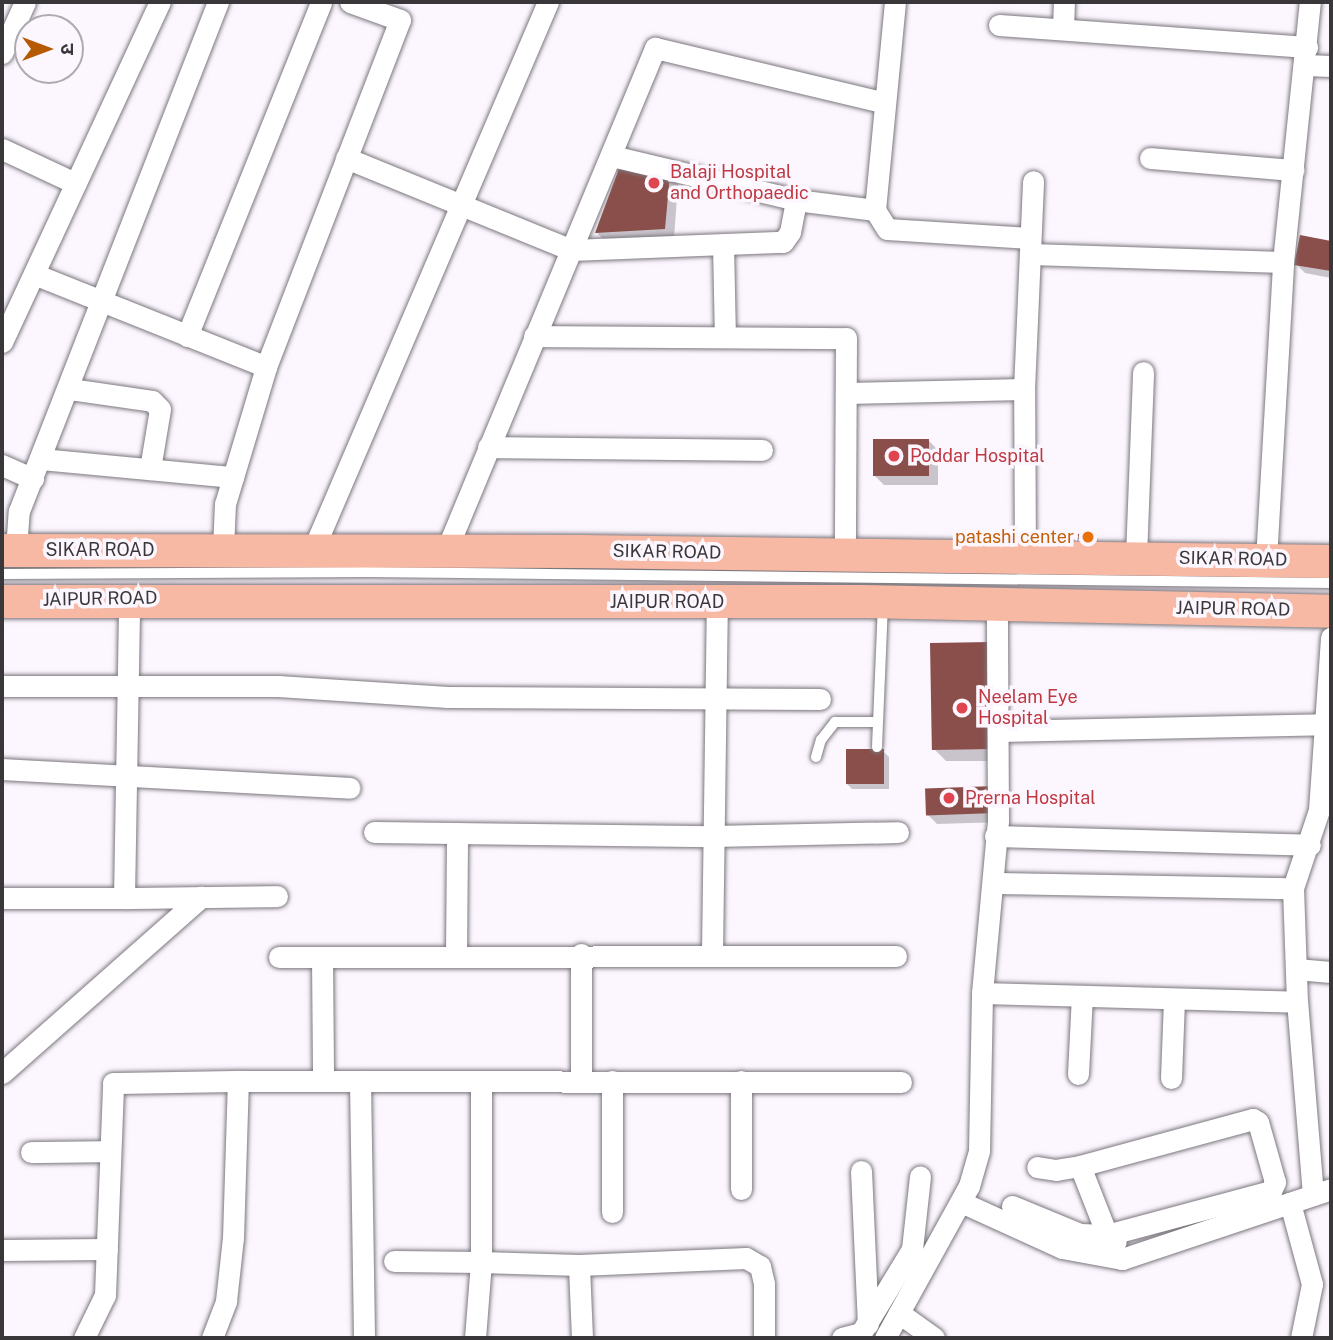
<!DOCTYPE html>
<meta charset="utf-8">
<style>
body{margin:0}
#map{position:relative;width:1333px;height:1340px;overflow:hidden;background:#fcf6ff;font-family:"Public Sans","Noto Sans Devanagari",sans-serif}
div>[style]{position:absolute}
.shadow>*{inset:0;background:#0003}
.building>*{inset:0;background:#8a4f4a;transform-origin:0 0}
.roads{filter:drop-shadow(0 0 2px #7c777e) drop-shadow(0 0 2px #7c777e)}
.lane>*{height:10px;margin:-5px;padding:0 5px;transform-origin:5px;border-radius:5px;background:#fff}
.street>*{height:21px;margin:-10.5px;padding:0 10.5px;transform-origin:10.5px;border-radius:10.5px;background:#fff}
.primary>*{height:33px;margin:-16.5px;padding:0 16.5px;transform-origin:16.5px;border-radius:16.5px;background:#f8b9a4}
.dots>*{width:19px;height:19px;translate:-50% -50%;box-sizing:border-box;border:4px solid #fcf6ff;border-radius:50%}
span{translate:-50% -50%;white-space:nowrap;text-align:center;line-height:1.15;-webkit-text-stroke:7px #fcf6ff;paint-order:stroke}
.health-label{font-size:18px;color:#be3a42}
.left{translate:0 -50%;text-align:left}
.food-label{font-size:18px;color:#c56008}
.right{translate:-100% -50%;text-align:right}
.street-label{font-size:18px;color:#39373a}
.frame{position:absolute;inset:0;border:4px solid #39373a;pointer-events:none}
.north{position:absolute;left:14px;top:14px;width:70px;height:70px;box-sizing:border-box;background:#fcf6ff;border:2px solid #aeaab0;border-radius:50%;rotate:90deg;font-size:19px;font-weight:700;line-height:28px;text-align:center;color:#39373a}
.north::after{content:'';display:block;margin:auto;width:24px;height:32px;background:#b65903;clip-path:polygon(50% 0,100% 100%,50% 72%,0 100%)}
</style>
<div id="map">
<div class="shadow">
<div style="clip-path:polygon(622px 165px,669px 175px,678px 184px,674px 238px,606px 242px,597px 233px)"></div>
<div style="clip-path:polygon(1301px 237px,1331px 243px,1331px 278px,1305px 273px,1296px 264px)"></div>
<div style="clip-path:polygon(929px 441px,938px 450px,938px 485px,884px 485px,875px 476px)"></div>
<div style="clip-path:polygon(1096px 536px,1099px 541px,1080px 538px)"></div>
<div style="clip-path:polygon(990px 644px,1004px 761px,946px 761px,934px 749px)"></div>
<div style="clip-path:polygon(883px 751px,889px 757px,889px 789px,852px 789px,846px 783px)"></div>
<div style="clip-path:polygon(994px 788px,1004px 822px,937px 824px,928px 815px)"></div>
</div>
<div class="building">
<div style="clip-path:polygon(621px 163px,670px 174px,665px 229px,595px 233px)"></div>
<div style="clip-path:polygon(1300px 235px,1331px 241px,1331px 271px,1294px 265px)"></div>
<div style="left:873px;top:439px;width:56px;height:37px"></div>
<div style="left:1078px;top:534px;width:19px;height:5px"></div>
<div style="left:991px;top:642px;width:107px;height:61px;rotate:89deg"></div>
<div style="left:846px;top:749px;width:38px;height:35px"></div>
<div style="left:995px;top:786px;width:27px;height:70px;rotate:88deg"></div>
</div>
<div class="roads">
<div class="lane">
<div style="left:2px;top:574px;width:365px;rotate:-0.3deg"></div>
<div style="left:367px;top:572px;width:964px;rotate:0.65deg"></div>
<div style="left:877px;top:747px;width:143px;rotate:-87.6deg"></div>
<div style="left:816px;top:757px;width:18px;rotate:-74deg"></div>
<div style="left:821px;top:740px;width:23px;rotate:-52deg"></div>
<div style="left:835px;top:722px;width:43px"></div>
</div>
<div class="street">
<div style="left:895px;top:2px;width:209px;rotate:95.5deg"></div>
<div style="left:875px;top:210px;width:22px;rotate:58deg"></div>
<div style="left:887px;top:229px;width:143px;rotate:3.6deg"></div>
<div style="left:999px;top:25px;width:309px;rotate:4.1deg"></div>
<div style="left:1063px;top:29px;width:27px;rotate:-88deg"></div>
<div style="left:2px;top:53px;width:56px;rotate:-65.7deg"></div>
<div style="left:1305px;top:65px;width:26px;rotate:2deg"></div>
<div style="left:2px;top:149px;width:81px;rotate:25deg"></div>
<div style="left:612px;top:156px;width:189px;rotate:13.4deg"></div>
<div style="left:796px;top:200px;width:80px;rotate:7.2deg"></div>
<div style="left:346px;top:158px;width:243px;rotate:22.2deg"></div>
<div style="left:571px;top:250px;width:212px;rotate:-2.2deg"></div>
<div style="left:783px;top:242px;width:12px;rotate:-55deg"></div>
<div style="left:790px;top:232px;width:33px;rotate:-79deg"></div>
<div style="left:1150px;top:158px;width:144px;rotate:4.8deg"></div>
<div style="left:723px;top:244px;width:93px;rotate:88.8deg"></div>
<div style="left:1030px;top:254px;width:253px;rotate:1.8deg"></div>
<div style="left:34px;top:274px;width:250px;rotate:21.8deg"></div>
<div style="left:187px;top:336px;width:360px;rotate:-68.1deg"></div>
<div style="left:534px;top:336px;width:312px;rotate:0.4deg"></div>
<div style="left:846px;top:338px;width:216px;rotate:90.3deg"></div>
<div style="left:2px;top:342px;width:375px;rotate:-65.1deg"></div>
<div style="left:70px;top:389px;width:83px;rotate:8.3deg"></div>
<div style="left:152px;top:401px;width:11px;rotate:45deg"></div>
<div style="left:160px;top:409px;width:61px;rotate:99.5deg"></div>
<div style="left:846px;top:393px;width:178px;rotate:-1.3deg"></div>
<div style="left:488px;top:447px;width:274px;rotate:0.6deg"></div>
<div style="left:41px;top:459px;width:193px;rotate:5.4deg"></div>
<div style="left:2px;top:465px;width:34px;rotate:24deg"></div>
<div style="left:223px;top:549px;width:45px;rotate:-87.5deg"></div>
<div style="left:225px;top:504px;width:143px;rotate:-73.3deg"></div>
<div style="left:266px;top:367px;width:372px;rotate:-68.9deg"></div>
<div style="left:400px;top:20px;width:53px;rotate:-160.2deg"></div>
<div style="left:16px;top:550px;width:39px;rotate:-86deg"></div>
<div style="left:19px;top:511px;width:547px;rotate:-68.65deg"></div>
<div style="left:313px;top:550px;width:596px;rotate:-66.79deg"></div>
<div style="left:446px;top:551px;width:545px;rotate:-67.44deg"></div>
<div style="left:655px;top:48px;width:236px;rotate:13.4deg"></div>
<div style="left:1025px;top:556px;width:167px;rotate:-90.3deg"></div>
<div style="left:1024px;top:389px;width:208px;rotate:-87.5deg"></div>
<div style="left:1136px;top:557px;width:185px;rotate:-87.8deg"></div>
<div style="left:1266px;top:560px;width:298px;rotate:-86.7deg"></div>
<div style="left:1283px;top:262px;width:261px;rotate:-84.1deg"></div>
<div style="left:2px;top:686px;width:276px"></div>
<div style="left:278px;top:686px;width:170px;rotate:3.7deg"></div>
<div style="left:448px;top:697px;width:372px;rotate:0.3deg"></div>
<div style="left:998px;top:731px;width:328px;rotate:-1.2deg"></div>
<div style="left:2px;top:769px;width:348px;rotate:3.1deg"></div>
<div style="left:374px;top:832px;width:339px;rotate:0.7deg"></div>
<div style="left:713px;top:836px;width:185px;rotate:-1.2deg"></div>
<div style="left:995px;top:836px;width:315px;rotate:1.6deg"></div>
<div style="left:994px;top:883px;width:299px;rotate:1deg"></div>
<div style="left:2px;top:898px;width:122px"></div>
<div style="left:124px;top:898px;width:300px;rotate:-89deg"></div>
<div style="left:124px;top:898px;width:153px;rotate:-0.7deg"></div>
<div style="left:712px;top:953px;width:351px;rotate:-89.2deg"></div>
<div style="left:456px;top:956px;width:123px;rotate:-89.5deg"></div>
<div style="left:279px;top:957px;width:617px;rotate:-0.09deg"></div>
<div style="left:322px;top:957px;width:124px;rotate:89.5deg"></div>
<div style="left:1296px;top:969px;width:35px;rotate:5deg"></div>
<div style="left:982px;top:993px;width:315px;rotate:1.6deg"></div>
<div style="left:2px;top:1073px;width:266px;rotate:-41.5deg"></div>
<div style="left:1078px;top:1074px;width:78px;rotate:-87.1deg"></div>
<div style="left:1171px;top:1078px;width:79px;rotate:-87.8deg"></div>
<div style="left:360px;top:1081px;width:257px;rotate:89.1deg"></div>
<div style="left:481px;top:1081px;width:181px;rotate:90deg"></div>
<div style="left:481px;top:1262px;width:98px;rotate:1.8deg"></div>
<div style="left:581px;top:1081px;width:127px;rotate:-90deg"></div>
<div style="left:741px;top:1081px;width:108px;rotate:90deg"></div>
<div style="left:31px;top:1152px;width:79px;rotate:-0.7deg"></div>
<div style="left:1080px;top:1166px;width:74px;rotate:68.6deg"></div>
<div style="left:1107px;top:1235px;width:11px;rotate:38deg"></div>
<div style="left:861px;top:1171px;width:153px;rotate:87.4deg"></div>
<div style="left:1313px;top:1195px;width:194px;rotate:-94.7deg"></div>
<div style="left:1297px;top:1002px;width:114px;rotate:-92deg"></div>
<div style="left:1293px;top:888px;width:82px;rotate:-71.6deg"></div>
<div style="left:1319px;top:810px;width:173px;rotate:-86deg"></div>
<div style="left:961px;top:1202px;width:111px;rotate:24.5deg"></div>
<div style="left:1062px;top:1248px;width:61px;rotate:10.4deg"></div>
<div style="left:1122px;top:1259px;width:220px;rotate:-18.5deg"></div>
<div style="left:1290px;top:1203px;width:84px;rotate:74.8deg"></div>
<div style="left:1312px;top:1284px;width:55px;rotate:101.5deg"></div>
<div style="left:1012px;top:1206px;width:74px;rotate:22.4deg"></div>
<div style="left:1080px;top:1234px;width:27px;rotate:2deg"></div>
<div style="left:1107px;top:1235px;width:170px;rotate:-15deg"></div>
<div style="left:1271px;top:1191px;width:10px;rotate:-66deg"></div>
<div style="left:1275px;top:1182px;width:62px;rotate:-105.8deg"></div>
<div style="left:1258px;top:1122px;width:6px;rotate:-149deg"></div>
<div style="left:1253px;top:1119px;width:179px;rotate:164.8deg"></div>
<div style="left:1080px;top:1166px;width:24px;rotate:171deg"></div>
<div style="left:1056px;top:1170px;width:19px;rotate:-171deg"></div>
<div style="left:612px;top:1212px;width:131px;rotate:-90deg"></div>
<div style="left:2px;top:1250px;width:105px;rotate:-0.5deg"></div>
<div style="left:394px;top:1261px;width:87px;rotate:0.7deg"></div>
<div style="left:481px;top:1262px;width:76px;rotate:94.5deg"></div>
<div style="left:899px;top:1313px;width:43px;rotate:35.5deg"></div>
<div style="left:84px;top:1338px;width:48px;rotate:-64deg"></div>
<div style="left:105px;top:1295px;width:212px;rotate:-87.8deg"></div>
<div style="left:113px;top:1083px;width:125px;rotate:-0.9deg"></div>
<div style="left:212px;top:1338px;width:40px;rotate:-69deg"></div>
<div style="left:226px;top:1301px;width:63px;rotate:-83.7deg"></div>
<div style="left:233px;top:1238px;width:157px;rotate:-88.2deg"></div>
<div style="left:238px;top:1081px;width:663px;rotate:0.09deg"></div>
<div style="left:582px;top:1338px;width:73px;rotate:-92.4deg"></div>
<div style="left:579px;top:1265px;width:167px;rotate:-2.4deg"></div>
<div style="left:746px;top:1258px;width:16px;rotate:30deg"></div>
<div style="left:760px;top:1266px;width:18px;rotate:77deg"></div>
<div style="left:764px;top:1284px;width:54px;rotate:90deg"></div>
<div style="left:842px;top:1338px;width:20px;rotate:-15deg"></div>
<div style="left:861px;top:1333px;width:98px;rotate:-58.7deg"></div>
<div style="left:912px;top:1249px;width:73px;rotate:-83.7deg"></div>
<div style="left:885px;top:1338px;width:174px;rotate:-61.1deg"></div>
<div style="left:969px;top:1186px;width:36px;rotate:-74deg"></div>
<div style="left:979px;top:1151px;width:158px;rotate:-88.9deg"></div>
<div style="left:982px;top:993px;width:174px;rotate:-84.7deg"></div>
<div style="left:998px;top:820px;width:217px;rotate:-90.3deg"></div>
</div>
<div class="primary">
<div style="left:2px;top:550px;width:578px;rotate:0.1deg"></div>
<div style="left:580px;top:551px;width:751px;rotate:0.76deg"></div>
<div style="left:2px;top:601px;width:861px"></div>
<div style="left:863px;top:601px;width:468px;rotate:1.2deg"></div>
</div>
</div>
<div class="dots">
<div style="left:654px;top:183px;background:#e0444e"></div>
<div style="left:894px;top:456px;background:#e0444e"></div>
<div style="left:1088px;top:537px;background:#e8710a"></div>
<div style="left:962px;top:708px;background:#e0444e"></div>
<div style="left:949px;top:798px;background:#e0444e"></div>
</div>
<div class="health-label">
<span class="left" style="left:670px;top:183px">Balaji Hospital<br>and Orthopaedic</span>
<span class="left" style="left:910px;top:456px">Poddar Hospital</span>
<span class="left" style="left:978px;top:708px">Neelam Eye<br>Hospital</span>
<span class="left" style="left:965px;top:798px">Prerna Hospital</span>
</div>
<div class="food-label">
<span class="right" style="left:1074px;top:537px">patashi center</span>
</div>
<div class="street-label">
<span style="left:100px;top:550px">SIKAR ROAD</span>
<span style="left:667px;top:552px;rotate:1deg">SIKAR ROAD</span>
<span style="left:1233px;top:559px;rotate:1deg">SIKAR ROAD</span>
<span style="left:100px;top:599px;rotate:-1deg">JAIPUR ROAD</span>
<span style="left:667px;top:602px">JAIPUR ROAD</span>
<span style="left:1233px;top:609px;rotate:1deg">JAIPUR ROAD</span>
</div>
<div class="frame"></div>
<div class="north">उ</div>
</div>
